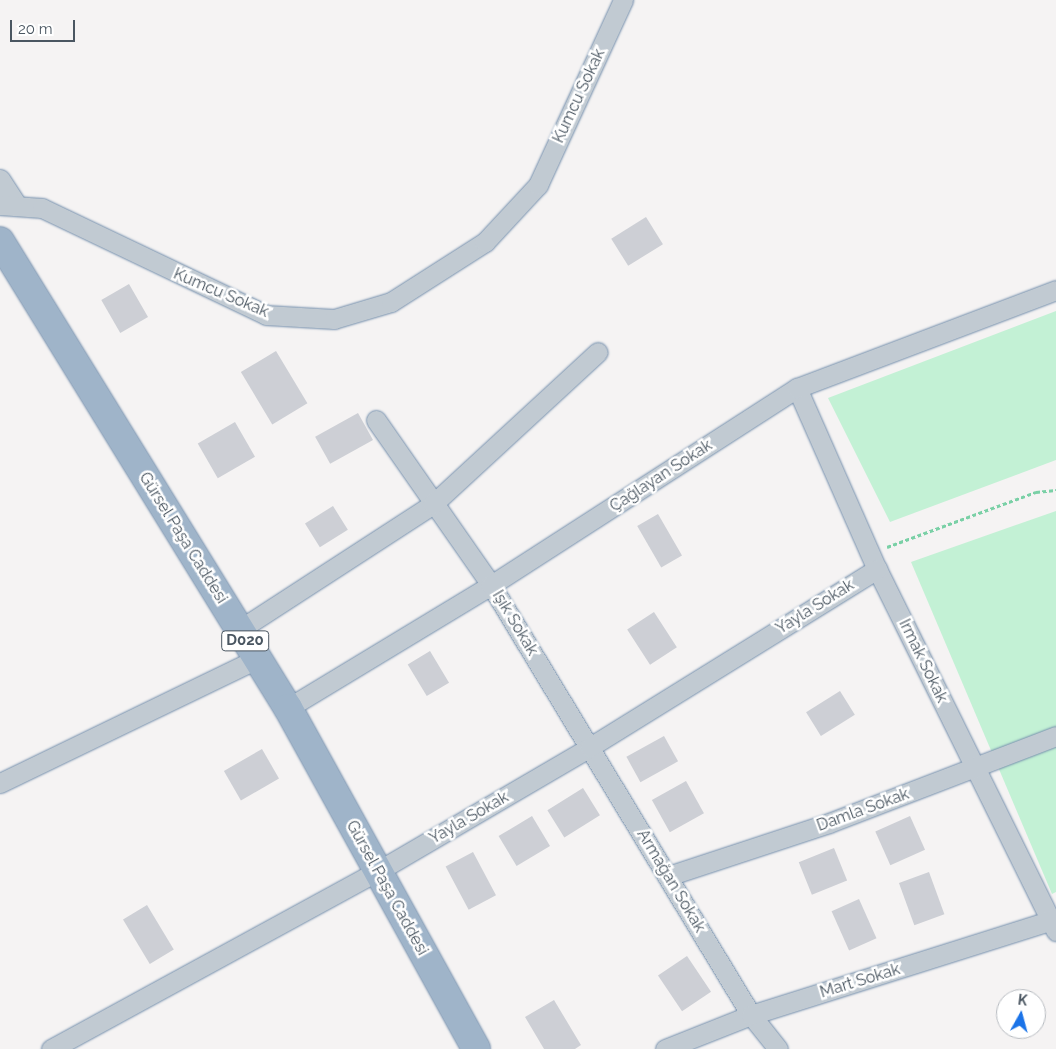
<!DOCTYPE html>
<meta charset="utf-8">
<style>
body{margin:0}
#map{position:relative;width:1056px;height:1049px;overflow:hidden;background:#f5f3f3;font-family:Raleway,sans-serif}
div>[style]{position:absolute}
.green>*{inset:0;background:#c3f1d5}
.building>*{inset:0;background:#cdcfd5;transform-origin:0 0}
.path>*{height:3px;margin-top:-1.5px;transform-origin:0;background:repeating-linear-gradient(90deg,#7ad0a6 0 4px,transparent 0 6.5px)}
.roads{filter:drop-shadow(0 0 1px #7690ad) drop-shadow(0 0 1px #7690ad)}
.minor>*{height:19px;margin:-9.5px;padding:0 9.5px;transform-origin:9.5px;border-radius:9.5px;background:#c1cad2}
.trunk>*{height:28px;margin:-14px;padding:0 14px;transform-origin:14px;border-radius:14px;background:#9fb4c9}
span{translate:-50% -50%;white-space:nowrap;text-align:center;line-height:1.15;-webkit-text-stroke:5px #fff;paint-order:stroke}
.shield-label span{padding:1px 4px;background:#fff;border:1px solid;border-radius:4px;-webkit-text-stroke-width:0}
.shield-label{font-size:15px;color:#4a5661;font-weight:700}
.street-label{font-size:16px;color:#4a5661}
.north{position:absolute;left:996px;top:989px;width:50px;height:50px;box-sizing:border-box;background:#fff;border:1px solid #b7bbc0;border-radius:50%;rotate:7deg;font-size:14px;font-weight:700;line-height:20px;text-align:center;color:#4a5661}
.north::after{content:'';display:block;margin:auto;width:18px;height:22px;background:#1a73e8;clip-path:polygon(50% 0,100% 100%,50% 72%,0 100%)}
.scale{position:absolute;left:10px;top:20px;width:65px;height:22px;box-sizing:border-box;border:2px solid #4a5661;border-top:0;padding-left:6px;font-size:15px;line-height:18px;white-space:nowrap;color:#4a5661;-webkit-text-stroke:4px #fff;paint-order:stroke}
</style>
<div id="map">
<div class="green">
<div style="clip-path:polygon(1056px 311px,1056px 460px,890px 522px,828px 398px)"></div>
<div style="clip-path:polygon(1056px 511px,1056px 892px,1052px 894px,911px 562px)"></div>
</div>
<div class="building">
<div style="left:646px;top:217px;width:32px;height:41px;rotate:58deg"></div>
<div style="left:129px;top:284px;width:38px;height:32px;rotate:60deg"></div>
<div style="left:276px;top:351px;width:61px;height:41px;rotate:59deg"></div>
<div style="left:358px;top:413px;width:31px;height:49px;rotate:61deg"></div>
<div style="left:235px;top:422px;width:40px;height:43px;rotate:60deg"></div>
<div style="left:333px;top:506px;width:28px;height:33px;rotate:58deg"></div>
<div style="left:658px;top:514px;width:48px;height:24px;rotate:60deg"></div>
<div style="left:654px;top:612px;width:42px;height:32px;rotate:57deg"></div>
<div style="left:430px;top:651px;width:37px;height:26px;rotate:59deg"></div>
<div style="left:840px;top:691px;width:28px;height:40px;rotate:58deg"></div>
<div style="left:664px;top:736px;width:29px;height:43px;rotate:61deg"></div>
<div style="left:262px;top:749px;width:34px;height:44px;rotate:60deg"></div>
<div style="left:686px;top:781px;width:37px;height:39px;rotate:61deg"></div>
<div style="left:583px;top:788px;width:32px;height:42px;rotate:58deg"></div>
<div style="left:532px;top:816px;width:35px;height:39px;rotate:59deg"></div>
<div style="left:910px;top:816px;width:37px;height:38px;rotate:66deg"></div>
<div style="left:834px;top:848px;width:35px;height:38px;rotate:68deg"></div>
<div style="left:473px;top:852px;width:49px;height:31px;rotate:62deg"></div>
<div style="left:929px;top:872px;width:45px;height:32px;rotate:70deg"></div>
<div style="left:859px;top:899px;width:43px;height:30px;rotate:66deg"></div>
<div style="left:147px;top:905px;width:52px;height:28px;rotate:59deg"></div>
<div style="left:687px;top:956px;width:43px;height:35px;rotate:56deg"></div>
<div style="clip-path:polygon(554px 1000px,581px 1045px,575px 1049px,544px 1049px,525px 1017px)"></div>
</div>
<div class="path">
<div style="left:887px;top:547px;width:159px;rotate:-20.3deg"></div>
<div style="left:1036px;top:492px;width:20px;rotate:-6deg"></div>
</div>
<div class="roads">
<div class="minor">
<div style="left:0;top:179px;width:31px;rotate:57deg"></div>
<div style="left:0;top:205px;width:42px;rotate:4.1deg"></div>
<div style="left:42px;top:208px;width:248px;rotate:25.5deg"></div>
<div style="left:266px;top:315px;width:68px;rotate:3.4deg"></div>
<div style="left:334px;top:319px;width:59px;rotate:-16.6deg"></div>
<div style="left:391px;top:302px;width:112px;rotate:-32.6deg"></div>
<div style="left:485px;top:242px;width:78px;rotate:-47.1deg"></div>
<div style="left:538px;top:185px;width:204px;rotate:-65.3deg"></div>
<div style="left:797px;top:388px;width:198px;rotate:66.2deg"></div>
<div style="left:877px;top:569px;width:404px;rotate:63.7deg"></div>
<div style="left:376px;top:420px;width:201px;rotate:55.1deg"></div>
<div style="left:491px;top:585px;width:502px;rotate:58.84deg"></div>
<div style="left:751px;top:1015px;width:43px;rotate:51.5deg"></div>
<div style="left:239px;top:630px;width:231px;rotate:-33deg"></div>
<div style="left:433px;top:504px;width:224px;rotate:-42.7deg"></div>
<div style="left:288px;top:708px;width:237px;rotate:-31.2deg"></div>
<div style="left:491px;top:585px;width:364px;rotate:-32.8deg"></div>
<div style="left:797px;top:388px;width:277px;rotate:-20.7deg"></div>
<div style="left:0;top:783px;width:284px;rotate:-25.8deg"></div>
<div style="left:668px;top:876px;width:169px;rotate:-18.2deg"></div>
<div style="left:829px;top:823px;width:243px;rotate:-21deg"></div>
<div style="left:51px;top:1049px;width:372px;rotate:-28.6deg"></div>
<div style="left:378px;top:871px;width:246px;rotate:-30.3deg"></div>
<div style="left:590px;top:747px;width:338px;rotate:-31.8deg"></div>
<div style="left:665px;top:1049px;width:92px;rotate:-21.6deg"></div>
<div style="left:751px;top:1015px;width:320px;rotate:-17.5deg"></div>
</div>
<div class="trunk">
<div style="left:0;top:241px;width:549px;rotate:58.34deg"></div>
<div style="left:288px;top:708px;width:389px;rotate:61.1deg"></div>
</div>
</div>
<div class="shield-label">
<span style="left:245px;top:641px">D020</span>
</div>
<div class="street-label">
<span style="left:579px;top:96px;rotate:-65deg">Kumcu Sokak</span>
<span style="left:221px;top:293px;rotate:23deg">Kumcu Sokak</span>
<span style="left:661px;top:476px;rotate:-33deg">Çağlayan Sokak</span>
<span style="left:183px;top:538px;rotate:58deg">Gürsel Paşa Caddesi</span>
<span style="left:815px;top:607px;rotate:-32deg">Yayla Sokak</span>
<span style="left:515px;top:623px;rotate:59deg">Işık Sokak</span>
<span style="left:923px;top:661px;rotate:64deg">Irmak Sokak</span>
<span style="left:863px;top:810px;rotate:-20deg">Damla Sokak</span>
<span style="left:469px;top:818px;rotate:-30deg">Yayla Sokak</span>
<span style="left:671px;top:881px;rotate:59deg">Armağan Sokak</span>
<span style="left:387px;top:888px;rotate:61deg">Gürsel Paşa Caddesi</span>
<span style="left:860px;top:981px;rotate:-17deg">Mart Sokak</span>
</div>
<div class="north">K</div>
<div class="scale">20 m</div>
</div>
